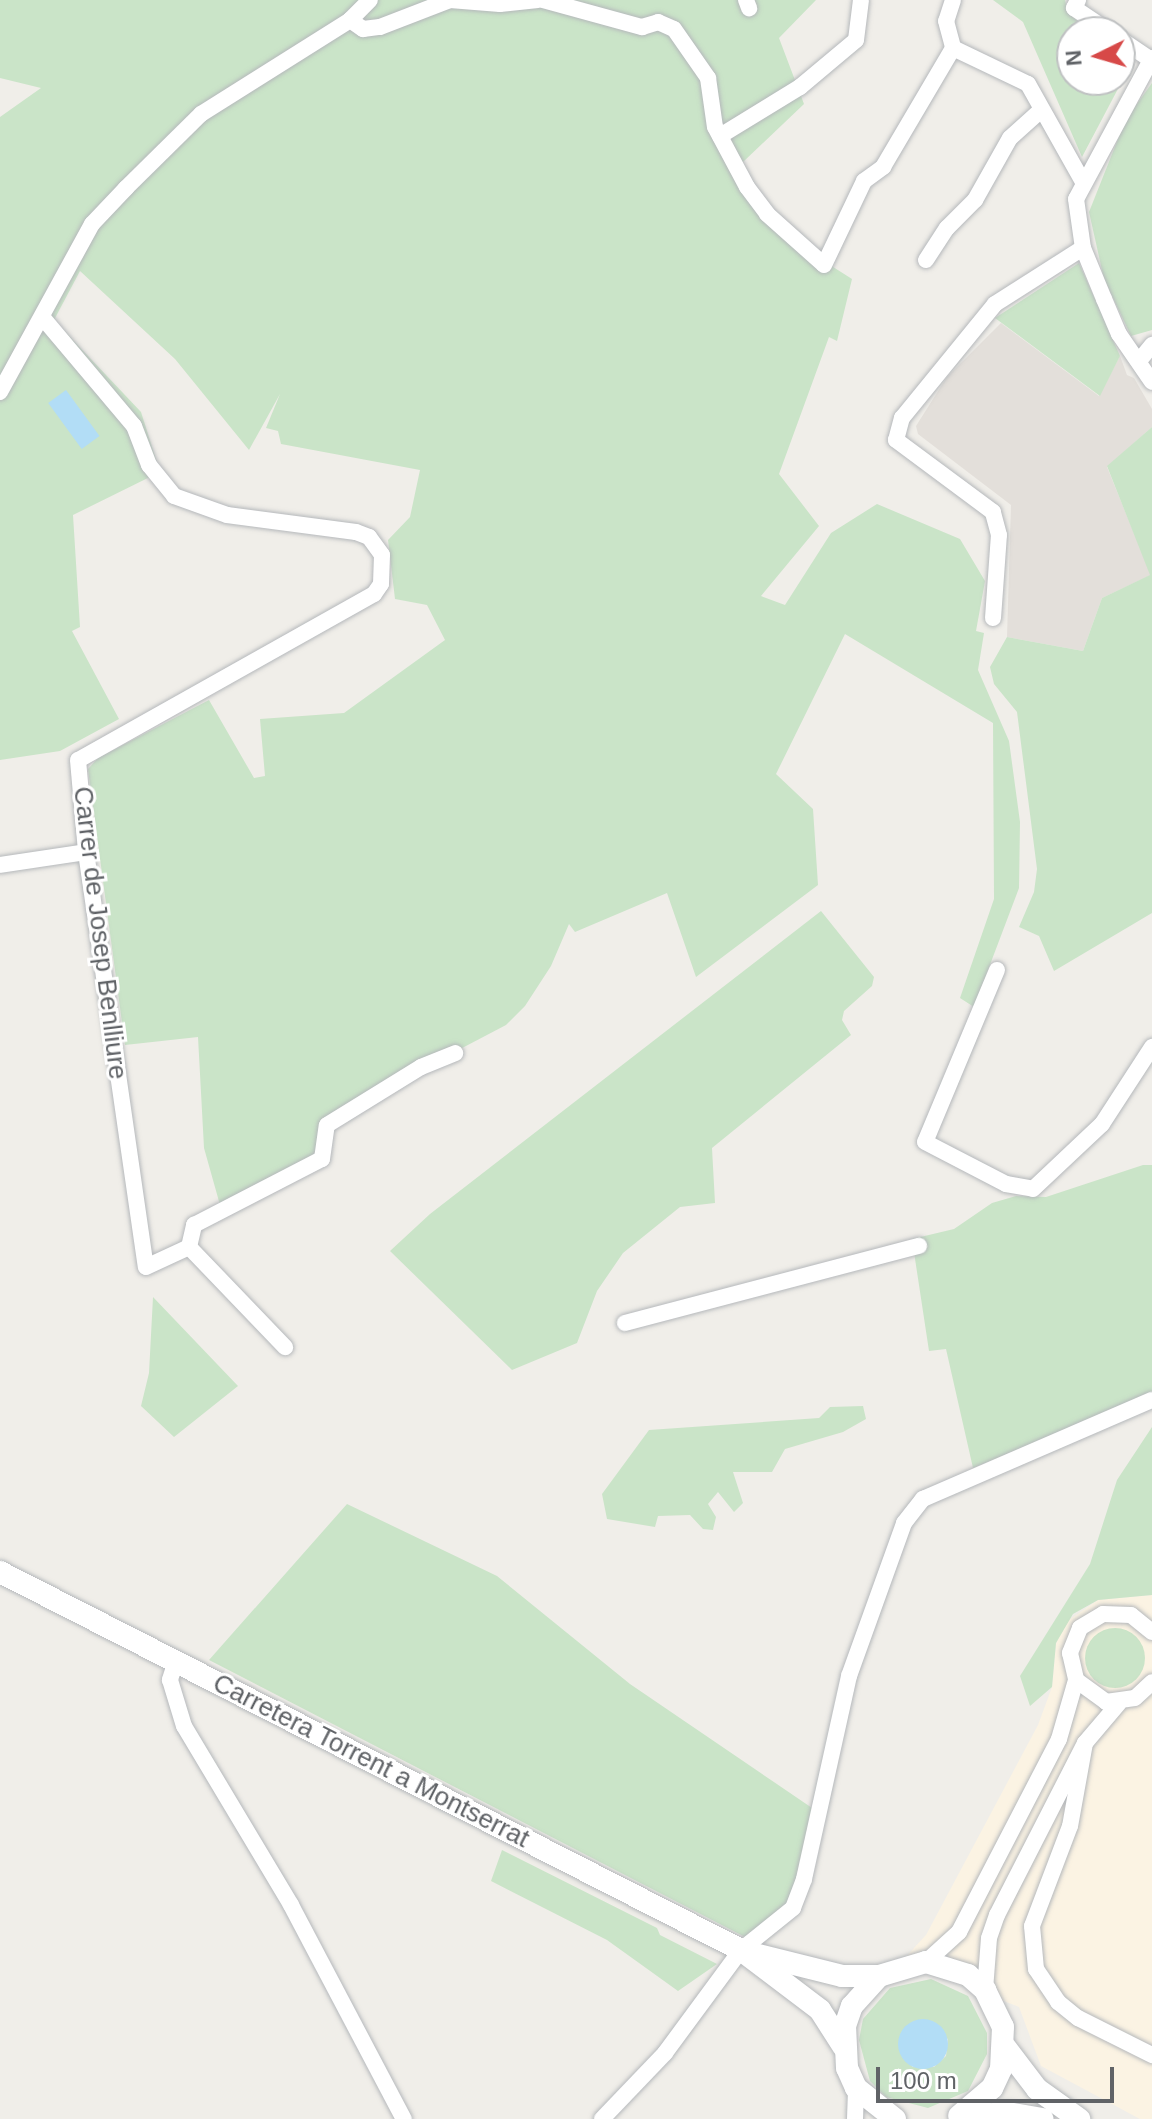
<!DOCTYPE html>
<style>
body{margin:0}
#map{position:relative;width:1152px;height:2119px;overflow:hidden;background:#f0eee9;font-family:Arial,sans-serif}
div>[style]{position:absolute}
.commercial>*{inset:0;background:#fbf3e3}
.education>*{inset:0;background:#e3dfda}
.green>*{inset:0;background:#cae4c8}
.round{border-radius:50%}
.water>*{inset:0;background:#b2ddf6;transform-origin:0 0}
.roads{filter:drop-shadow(0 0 2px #b5b8bb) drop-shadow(0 0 2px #b5b8bb)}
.minor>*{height:16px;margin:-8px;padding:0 8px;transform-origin:8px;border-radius:8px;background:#fff}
.secondary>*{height:22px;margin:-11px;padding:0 11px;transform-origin:11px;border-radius:11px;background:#fff}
span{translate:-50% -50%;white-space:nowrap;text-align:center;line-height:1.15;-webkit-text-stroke:6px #fff;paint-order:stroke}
.street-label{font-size:26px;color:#606367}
.north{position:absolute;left:1056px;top:16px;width:80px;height:80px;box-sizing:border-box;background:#fff;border:2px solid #bfc1c2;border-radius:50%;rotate:265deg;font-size:22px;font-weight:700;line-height:32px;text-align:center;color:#606367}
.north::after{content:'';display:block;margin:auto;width:28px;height:36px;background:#d74948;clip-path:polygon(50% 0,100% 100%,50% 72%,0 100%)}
.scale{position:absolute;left:876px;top:2067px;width:238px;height:36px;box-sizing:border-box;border:4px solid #606367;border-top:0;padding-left:10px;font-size:24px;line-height:28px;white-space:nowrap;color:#606367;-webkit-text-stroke:6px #fff;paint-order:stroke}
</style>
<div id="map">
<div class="commercial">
<div style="clip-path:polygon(1152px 1595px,1152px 2119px,1140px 2119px,1041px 2066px,1019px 2007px,901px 1962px,926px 1935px,1038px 1725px,1052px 1687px,1056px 1644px,1066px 1622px,1098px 1600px)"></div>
</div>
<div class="education">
<div style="clip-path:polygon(1001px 323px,1099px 396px,1120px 356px,1127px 375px,1134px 378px,1152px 409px,1152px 427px,1107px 467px,1151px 575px,1102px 598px,1083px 651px,1007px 637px,1011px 505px,918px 434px,916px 426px,947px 377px)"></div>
</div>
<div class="green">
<div style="clip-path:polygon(0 0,816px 0,779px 38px,804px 104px,743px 162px,757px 194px,830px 265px,852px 279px,837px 341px,829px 337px,779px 474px,819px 526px,761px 596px,785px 605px,831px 533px,877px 504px,960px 539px,985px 581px,976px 631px,984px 633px,978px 670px,1009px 741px,1020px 822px,1019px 888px,974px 1007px,960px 998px,994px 899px,993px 723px,845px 634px,776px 774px,813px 809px,818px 885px,696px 977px,667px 893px,575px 932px,569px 924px,551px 966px,525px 1006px,506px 1025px,325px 1120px,313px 1157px,220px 1205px,204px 1148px,198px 1037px,125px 1045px,88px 769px,98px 758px,209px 700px,254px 778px,265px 776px,260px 719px,344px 713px,445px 640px,427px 605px,395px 599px,388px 540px,410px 517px,420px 470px,281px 444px,278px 431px,266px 428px,280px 394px,249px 450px,175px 359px,80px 271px,54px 320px,141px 412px,160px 472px,73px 515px,80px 627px,72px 631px,119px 719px,60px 751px,0 760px,0 117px,41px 88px,0 78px)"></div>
<div style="clip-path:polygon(993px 0,1065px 0,1068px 13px,1091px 32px,1072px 32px,1072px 80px,1120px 80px,1120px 57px,1130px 66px,1082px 157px,1023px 22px)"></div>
<div style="clip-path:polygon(1152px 83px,1152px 330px,1131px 336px,1104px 279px,1089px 212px,1126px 119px)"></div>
<div style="clip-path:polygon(1079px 263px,1120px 356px,1100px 396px,995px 318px)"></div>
<div style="clip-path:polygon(1152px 427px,1152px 913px,1054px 971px,1039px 936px,1019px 927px,1034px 892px,1037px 869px,1017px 712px,994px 684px,990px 667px,1007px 637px,1083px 651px,1102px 598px,1150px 575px,1107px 466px)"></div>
<div style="clip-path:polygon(821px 911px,874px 977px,872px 986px,844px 1011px,842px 1020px,851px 1035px,712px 1148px,715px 1203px,680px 1207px,623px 1253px,597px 1291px,577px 1343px,512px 1370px,390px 1251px,430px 1214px)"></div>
<div style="clip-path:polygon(1143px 1165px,1152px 1165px,1152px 1394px,973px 1468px,946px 1349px,929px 1351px,912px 1239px,954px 1229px,992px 1203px,1016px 1196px,1046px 1197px)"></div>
<div style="clip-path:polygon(153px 1297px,238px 1386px,174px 1437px,141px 1406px,149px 1373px)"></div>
<div style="clip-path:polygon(863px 1406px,866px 1419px,843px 1432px,785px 1449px,772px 1472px,733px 1472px,743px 1503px,734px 1512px,718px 1492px,708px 1504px,716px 1517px,713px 1530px,703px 1529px,690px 1515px,658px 1516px,655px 1527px,607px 1519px,602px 1494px,649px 1430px,819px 1418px,830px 1407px)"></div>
<div style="clip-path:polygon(1152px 1427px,1152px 1595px,1098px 1600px,1073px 1614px,1056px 1643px,1052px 1687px,1030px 1706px,1020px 1676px,1090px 1564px,1117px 1480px)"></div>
<div style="clip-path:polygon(347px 1504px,497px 1576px,630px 1684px,815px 1810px,797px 1891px,782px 1909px,745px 1937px,209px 1660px)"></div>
<div class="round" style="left:1085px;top:1628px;width:60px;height:60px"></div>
<div style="clip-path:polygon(502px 1850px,657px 1928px,660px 1935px,717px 1964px,678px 1991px,607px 1940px,491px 1881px)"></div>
<div style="clip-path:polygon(evenodd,931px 1979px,968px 1996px,987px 2033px,987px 2054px,968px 2091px,928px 2108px,886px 2097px,870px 2081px,859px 2040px,863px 2019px,890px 1988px,931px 1979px,914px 2021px,948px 2039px,946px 2056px,934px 2067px,913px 2067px,902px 2057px,901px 2033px,914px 2021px)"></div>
</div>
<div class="water">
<div style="left:66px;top:390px;width:57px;height:22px;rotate:54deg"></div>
<div class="round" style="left:898px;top:2019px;width:50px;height:50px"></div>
</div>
<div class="roads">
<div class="minor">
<div style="left:543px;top:0;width:103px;rotate:15.3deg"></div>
<div style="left:642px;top:27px;width:17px;rotate:-17deg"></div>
<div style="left:658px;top:22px;width:17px;rotate:24deg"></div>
<div style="left:674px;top:29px;width:60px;rotate:55.2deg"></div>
<div style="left:708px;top:78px;width:49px;rotate:81.9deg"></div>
<div style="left:715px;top:127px;width:68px;rotate:61.9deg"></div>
<div style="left:747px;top:187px;width:34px;rotate:53deg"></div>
<div style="left:767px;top:214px;width:76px;rotate:41.8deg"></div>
<div style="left:824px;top:265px;width:93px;rotate:-64.5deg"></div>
<div style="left:864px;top:181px;width:24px;rotate:-36deg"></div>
<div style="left:883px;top:167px;width:138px;rotate:-59.5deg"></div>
<div style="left:746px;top:0;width:9px;rotate:69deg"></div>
<div style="left:953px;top:0;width:22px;rotate:108deg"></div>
<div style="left:946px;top:21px;width:28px;rotate:75deg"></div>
<div style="left:953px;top:48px;width:83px;rotate:25.6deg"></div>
<div style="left:1028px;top:84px;width:112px;rotate:60.7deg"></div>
<div style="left:1078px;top:0;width:9px;rotate:117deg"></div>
<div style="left:1074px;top:8px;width:43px;rotate:33.7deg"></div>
<div style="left:350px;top:20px;width:16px;rotate:35deg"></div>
<div style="left:363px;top:29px;width:17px;rotate:-7deg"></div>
<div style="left:380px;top:27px;width:75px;rotate:-21.1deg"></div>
<div style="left:450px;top:0;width:50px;rotate:4.6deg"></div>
<div style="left:500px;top:4px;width:38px;rotate:-6deg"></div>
<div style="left:1120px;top:39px;width:37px;rotate:34deg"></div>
<div style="left:1152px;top:58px;width:160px;rotate:118.3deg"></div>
<div style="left:1076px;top:199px;width:49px;rotate:81.9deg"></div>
<div style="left:1083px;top:248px;width:55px;rotate:67.6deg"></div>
<div style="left:1104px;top:299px;width:38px;rotate:67deg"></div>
<div style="left:1119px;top:334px;width:58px;rotate:55.5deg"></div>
<div style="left:720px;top:136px;width:94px;rotate:-31.5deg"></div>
<div style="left:800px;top:87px;width:73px;rotate:-40deg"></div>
<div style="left:856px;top:40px;width:40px;rotate:-82.9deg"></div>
<div style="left:926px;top:260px;width:38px;rotate:-57deg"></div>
<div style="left:947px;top:228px;width:40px;rotate:-45deg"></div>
<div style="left:975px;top:200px;width:71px;rotate:-60.6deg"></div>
<div style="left:1010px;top:138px;width:40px;rotate:-42deg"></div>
<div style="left:43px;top:318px;width:141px;rotate:49.9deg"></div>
<div style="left:134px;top:426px;width:42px;rotate:69deg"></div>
<div style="left:149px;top:465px;width:40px;rotate:51deg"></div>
<div style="left:174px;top:496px;width:56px;rotate:19.7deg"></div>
<div style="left:227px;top:515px;width:130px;rotate:7.5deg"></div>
<div style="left:356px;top:532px;width:14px;rotate:21deg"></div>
<div style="left:369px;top:537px;width:22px;rotate:54deg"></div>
<div style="left:382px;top:555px;width:29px;rotate:92deg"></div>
<div style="left:381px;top:584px;width:12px;rotate:125deg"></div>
<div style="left:374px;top:594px;width:339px;rotate:150.7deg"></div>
<div style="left:78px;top:760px;width:92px;rotate:85deg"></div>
<div style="left:86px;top:852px;width:419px;rotate:81.8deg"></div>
<div style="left:146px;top:1267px;width:47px;rotate:-24.9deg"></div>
<div style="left:189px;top:1247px;width:139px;rotate:46.2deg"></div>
<div style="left:1139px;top:361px;width:21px;rotate:-51deg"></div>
<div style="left:0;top:392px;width:192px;rotate:-61.3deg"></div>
<div style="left:92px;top:224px;width:50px;rotate:-46.6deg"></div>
<div style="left:126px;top:188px;width:105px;rotate:-44.6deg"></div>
<div style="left:201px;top:114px;width:176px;rotate:-32.2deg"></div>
<div style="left:350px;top:20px;width:28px;rotate:-45deg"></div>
<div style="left:993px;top:618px;width:83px;rotate:-85.9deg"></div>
<div style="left:999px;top:535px;width:24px;rotate:-105deg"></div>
<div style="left:993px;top:512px;width:121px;rotate:-143.4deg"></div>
<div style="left:896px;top:440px;width:23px;rotate:-75deg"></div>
<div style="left:902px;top:418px;width:147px;rotate:-50.8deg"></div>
<div style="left:995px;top:304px;width:104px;rotate:-32.5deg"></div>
<div style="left:0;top:865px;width:87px;rotate:-8.6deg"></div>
<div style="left:997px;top:970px;width:186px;rotate:112.7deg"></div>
<div style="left:925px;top:1142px;width:91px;rotate:27.4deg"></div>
<div style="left:1006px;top:1184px;width:27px;rotate:10deg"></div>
<div style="left:1033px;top:1189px;width:95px;rotate:-43.3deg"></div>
<div style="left:1102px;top:1124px;width:92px;rotate:-57deg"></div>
<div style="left:189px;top:1247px;width:23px;rotate:-77deg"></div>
<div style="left:194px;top:1225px;width:144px;rotate:-27.3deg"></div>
<div style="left:322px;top:1159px;width:34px;rotate:-82deg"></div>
<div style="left:327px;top:1125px;width:110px;rotate:-31.7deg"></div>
<div style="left:421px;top:1067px;width:37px;rotate:-22deg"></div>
<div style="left:625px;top:1323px;width:304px;rotate:-14.7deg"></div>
<div style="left:1152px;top:1632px;width:27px;rotate:-141deg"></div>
<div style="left:1131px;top:1615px;width:28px;rotate:-178deg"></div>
<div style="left:1103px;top:1614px;width:27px;rotate:149deg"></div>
<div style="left:1080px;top:1628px;width:27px;rotate:112deg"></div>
<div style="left:1070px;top:1653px;width:28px;rotate:77deg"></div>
<div style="left:1076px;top:1680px;width:37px;rotate:36deg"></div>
<div style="left:1106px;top:1702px;width:29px;rotate:-8deg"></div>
<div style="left:1135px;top:1698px;width:23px;rotate:-43deg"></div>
<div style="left:176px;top:1661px;width:20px;rotate:108deg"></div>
<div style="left:170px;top:1680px;width:48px;rotate:73.1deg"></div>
<div style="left:184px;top:1726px;width:209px;rotate:59.1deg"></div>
<div style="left:291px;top:1905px;width:242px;rotate:62.2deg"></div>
<div style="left:1085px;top:1743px;width:84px;rotate:100.2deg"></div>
<div style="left:1070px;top:1826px;width:107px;rotate:110.8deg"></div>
<div style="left:1032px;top:1926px;width:43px;rotate:84.7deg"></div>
<div style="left:1036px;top:1969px;width:40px;rotate:56deg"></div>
<div style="left:1058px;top:2002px;width:26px;rotate:39deg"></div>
<div style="left:1078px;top:2018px;width:83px;rotate:26.6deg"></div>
<div style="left:926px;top:1962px;width:45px;rotate:-42.3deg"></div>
<div style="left:959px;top:1932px;width:217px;rotate:-62.6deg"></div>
<div style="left:1059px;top:1739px;width:61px;rotate:-73.9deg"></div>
<div style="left:985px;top:1990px;width:52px;rotate:-85.6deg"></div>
<div style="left:989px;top:1938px;width:24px;rotate:-71deg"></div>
<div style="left:997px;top:1915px;width:193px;rotate:-62.9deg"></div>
<div style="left:1085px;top:1743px;width:52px;rotate:-49.6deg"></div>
<div style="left:602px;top:2119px;width:91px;rotate:-46.3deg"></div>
<div style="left:665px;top:2053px;width:128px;rotate:-53.6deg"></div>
<div style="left:741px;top:1950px;width:67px;rotate:-38.9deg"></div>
<div style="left:793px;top:1908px;width:31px;rotate:-69deg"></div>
<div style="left:804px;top:1879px;width:208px;rotate:-77.5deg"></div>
<div style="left:849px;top:1676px;width:163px;rotate:-70.2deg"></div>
<div style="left:904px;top:1523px;width:31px;rotate:-52deg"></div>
<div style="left:923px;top:1499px;width:249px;rotate:-23.4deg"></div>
<div style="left:855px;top:2119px;width:31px;rotate:-88deg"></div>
</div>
<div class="secondary">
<div style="left:0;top:1572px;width:832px;rotate:27.03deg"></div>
<div style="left:741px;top:1950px;width:99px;rotate:37.2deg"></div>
<div style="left:820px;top:2010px;width:43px;rotate:57.4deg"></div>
<div style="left:754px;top:1954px;width:91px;rotate:14deg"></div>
<div style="left:842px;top:1976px;width:37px"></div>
<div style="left:1005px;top:2047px;width:53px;rotate:52.7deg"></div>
<div style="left:1037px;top:2089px;width:52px;rotate:35.5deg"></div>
<div style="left:964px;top:2116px;width:44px;rotate:-3.9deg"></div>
<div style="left:1008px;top:2113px;width:35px;rotate:10deg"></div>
<div style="left:895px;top:2119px;width:50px;rotate:-141.5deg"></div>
<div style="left:856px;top:2088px;width:22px;rotate:-114deg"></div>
<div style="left:847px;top:2068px;width:42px;rotate:-92.7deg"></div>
<div style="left:845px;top:2026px;width:21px;rotate:-71deg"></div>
<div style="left:852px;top:2006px;width:40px;rotate:-48deg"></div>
<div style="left:879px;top:1976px;width:49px;rotate:-16.6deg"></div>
<div style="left:926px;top:1962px;width:44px;rotate:17.2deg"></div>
<div style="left:968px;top:1975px;width:23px;rotate:41deg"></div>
<div style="left:985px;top:1990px;width:41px;rotate:64.1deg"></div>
<div style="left:1003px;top:2027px;width:42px;rotate:92.7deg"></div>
<div style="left:1001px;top:2069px;width:21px;rotate:115deg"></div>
<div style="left:992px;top:2088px;width:43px;rotate:139.7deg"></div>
</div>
</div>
<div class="street-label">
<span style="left:100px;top:933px;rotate:83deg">Carrer de Josep Benlliure</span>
<span style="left:371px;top:1761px;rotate:27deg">Carretera Torrent a Montserrat</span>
</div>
<div class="north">N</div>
<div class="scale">100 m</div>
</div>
